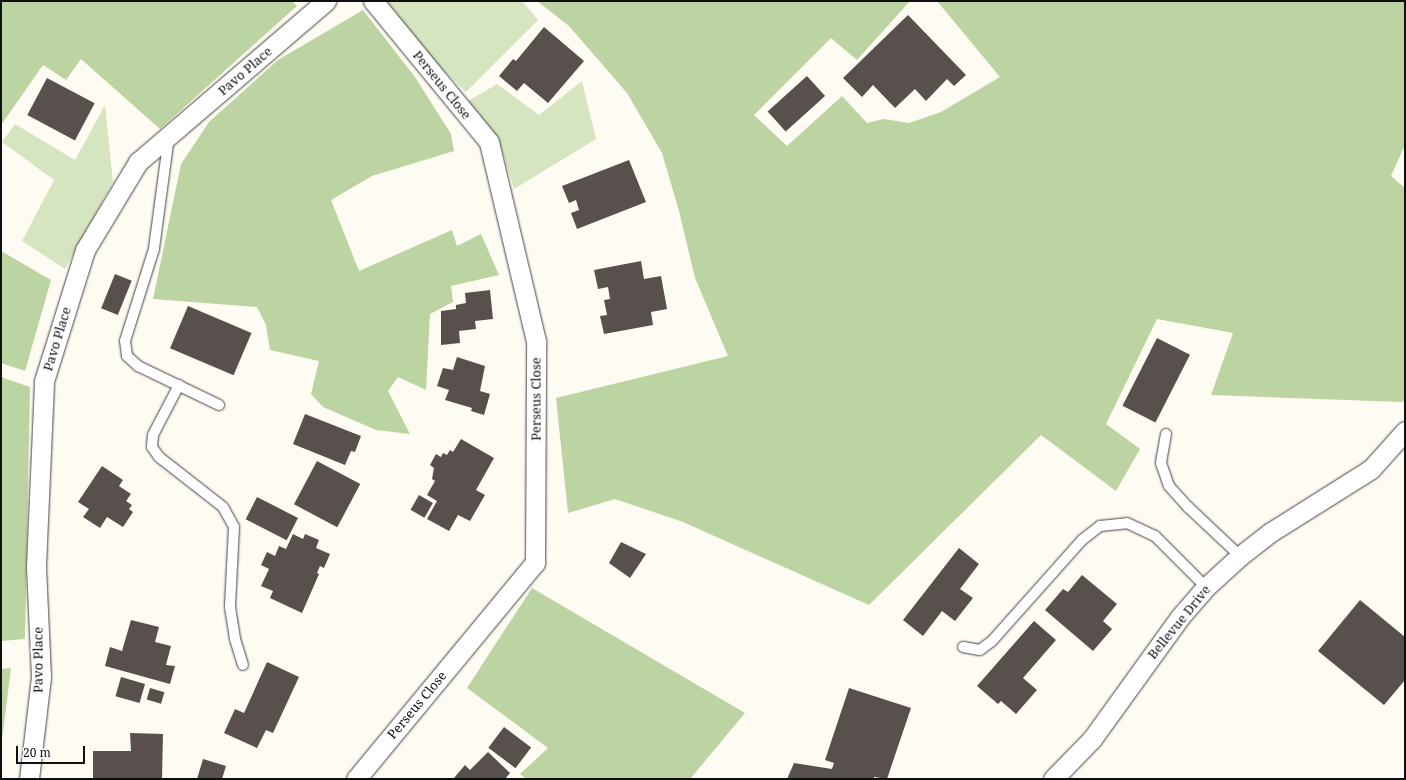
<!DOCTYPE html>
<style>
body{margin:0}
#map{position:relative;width:1406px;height:780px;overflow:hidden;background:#fefbf3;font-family:"Noto Serif",serif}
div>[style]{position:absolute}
.green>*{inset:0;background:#d6e5bf}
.forest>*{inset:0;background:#bcd4a1}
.building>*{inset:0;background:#57504d;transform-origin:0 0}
.roads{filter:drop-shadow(0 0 1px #424242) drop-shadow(0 0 1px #424242)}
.lane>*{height:10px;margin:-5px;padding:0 5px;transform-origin:5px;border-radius:5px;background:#fff}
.street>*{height:19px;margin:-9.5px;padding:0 9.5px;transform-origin:9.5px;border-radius:9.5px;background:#fff}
span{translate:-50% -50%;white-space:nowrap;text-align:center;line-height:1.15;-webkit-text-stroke:4px #fff;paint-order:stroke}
.street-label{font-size:13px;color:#0f0f0f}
.frame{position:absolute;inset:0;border:2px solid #0f0f0f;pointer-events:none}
.scale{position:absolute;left:16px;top:746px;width:69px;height:18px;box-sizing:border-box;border:2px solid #0f0f0f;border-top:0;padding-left:5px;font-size:12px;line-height:14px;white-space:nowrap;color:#0f0f0f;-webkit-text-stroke:3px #fff;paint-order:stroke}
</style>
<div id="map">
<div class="green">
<div style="clip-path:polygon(380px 1px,522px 1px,538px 20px,466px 92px,420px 48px)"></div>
<div style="clip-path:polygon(582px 81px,596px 139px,514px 189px,498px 138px,468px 101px,497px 84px,539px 115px)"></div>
<div style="clip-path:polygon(105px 105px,113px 182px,65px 269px,22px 241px,54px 180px,2px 142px,15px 124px,75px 160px)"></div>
</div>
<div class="forest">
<div style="clip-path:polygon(1px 1px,292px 1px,297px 6px,160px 129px,81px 59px,66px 80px,43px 65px,1px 125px)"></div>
<div style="clip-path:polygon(537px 1px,910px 1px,857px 60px,831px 38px,754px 115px,787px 146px,842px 96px,867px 123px,884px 119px,909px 123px,941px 112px,1000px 77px,937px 1px,1405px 1px,1405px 145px,1391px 176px,1405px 188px,1405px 400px,1402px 402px,1211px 395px,1233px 333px,1157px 319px,1106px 424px,1140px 449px,1116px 491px,1041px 435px,869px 605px,683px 522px,615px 499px,568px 513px,556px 398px,728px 356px,695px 278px,679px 211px,662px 153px,627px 93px,569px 26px)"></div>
<div style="clip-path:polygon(363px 10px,415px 77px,451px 134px,454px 151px,372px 176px,331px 200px,359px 271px,452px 230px,457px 246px,481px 234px,499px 275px,451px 286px,453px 302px,430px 314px,426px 390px,398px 377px,388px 391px,410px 434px,376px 430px,323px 407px,311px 394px,319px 361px,270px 350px,266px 325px,257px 307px,153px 299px,181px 164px,209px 122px,278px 60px)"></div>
<div style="clip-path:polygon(1px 251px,51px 280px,25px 371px,1px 363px)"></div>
<div style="clip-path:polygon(1px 377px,30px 387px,25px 639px,1px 641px)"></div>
<div style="clip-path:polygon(532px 588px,745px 713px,690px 779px,526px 779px,520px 774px,548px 748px,467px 688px)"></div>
<div style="clip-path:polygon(11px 668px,1px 748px,1px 669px)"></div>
</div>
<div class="building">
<div style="clip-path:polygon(908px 15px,966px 75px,954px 86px,947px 79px,926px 101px,915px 89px,895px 108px,873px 85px,862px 97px,843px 78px)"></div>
<div style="clip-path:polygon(544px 27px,584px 61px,548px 103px,524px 83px,517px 91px,499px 76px,513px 59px,516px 61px)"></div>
<div style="left:807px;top:76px;width:27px;height:53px;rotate:48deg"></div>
<div style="left:47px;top:78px;width:54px;height:42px;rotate:28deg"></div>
<div style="clip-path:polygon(629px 160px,646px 202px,577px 229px,571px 213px,579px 210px,576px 200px,569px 203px,562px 186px)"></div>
<div style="clip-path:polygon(641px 261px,644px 279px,661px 276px,667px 309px,651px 312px,653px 325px,604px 334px,600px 316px,607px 315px,604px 300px,610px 299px,608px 287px,598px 289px,594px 270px)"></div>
<div style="left:115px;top:274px;width:18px;height:37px;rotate:22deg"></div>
<div style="clip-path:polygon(490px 290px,493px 319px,475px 321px,476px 329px,459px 331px,460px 343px,441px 345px,441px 311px,456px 309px,456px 305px,466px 303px,465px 293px)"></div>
<div style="left:188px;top:306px;width:69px;height:46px;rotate:23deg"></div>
<div style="left:1157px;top:338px;width:37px;height:76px;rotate:27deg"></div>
<div style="clip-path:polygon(457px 357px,485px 366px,480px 391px,490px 394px,484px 415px,471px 411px,472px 408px,445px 400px,449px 390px,437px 386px,443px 368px,453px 370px)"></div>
<div style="clip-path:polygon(305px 414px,361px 436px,355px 452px,351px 451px,345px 465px,293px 444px)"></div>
<div style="clip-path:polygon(461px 439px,494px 458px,476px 490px,485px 495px,470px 521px,458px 515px,449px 531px,427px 519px,437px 501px,427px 495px,435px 481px,432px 479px,434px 468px,430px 465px,436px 454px,441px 457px,443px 453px,447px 455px,450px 450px,453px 452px)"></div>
<div style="left:317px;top:461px;width:49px;height:49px;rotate:28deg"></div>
<div style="clip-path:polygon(102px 466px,123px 480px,119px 486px,131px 494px,126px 501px,132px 505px,129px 509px,133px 512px,123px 527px,107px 517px,100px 528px,83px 517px,89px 509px,78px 502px)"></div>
<div style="left:419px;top:495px;width:16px;height:17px;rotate:30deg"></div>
<div style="left:257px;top:497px;width:46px;height:25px;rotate:27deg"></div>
<div style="clip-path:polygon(293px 534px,303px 539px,305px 534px,319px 540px,316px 548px,330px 554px,324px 568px,320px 566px,317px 573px,319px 574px,302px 613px,270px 598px,273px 591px,261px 586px,269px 569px,261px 565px,267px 552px,275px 556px,279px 546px,286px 549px)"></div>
<div style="clip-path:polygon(621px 542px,646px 554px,630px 578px,609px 563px)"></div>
<div style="clip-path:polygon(959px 548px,979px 564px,960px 589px,973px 598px,955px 621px,942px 611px,923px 636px,903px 620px)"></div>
<div style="clip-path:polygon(1082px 575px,1117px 604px,1103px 621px,1112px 629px,1093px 651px,1045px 610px,1063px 589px,1068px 592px)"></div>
<div style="clip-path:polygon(1360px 600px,1405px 637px,1405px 680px,1384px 705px,1318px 651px)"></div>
<div style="clip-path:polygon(131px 620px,159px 627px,155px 642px,171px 646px,166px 665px,175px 666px,170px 684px,105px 666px,110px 647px,122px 651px)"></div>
<div style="clip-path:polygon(1034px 621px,1056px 640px,1023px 678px,1037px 690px,1016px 714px,1001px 701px,998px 704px,977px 686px)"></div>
<div style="clip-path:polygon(267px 662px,299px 677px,273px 733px,266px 730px,257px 748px,224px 733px,235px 709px,244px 713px)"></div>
<div style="left:121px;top:677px;width:25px;height:20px;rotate:16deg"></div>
<div style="left:150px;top:688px;width:15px;height:12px;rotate:16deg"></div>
<div style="clip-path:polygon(849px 688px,911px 708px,887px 779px,874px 777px,874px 779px,787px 779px,794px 763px,832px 769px,834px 763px,825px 760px)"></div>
<div style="left:504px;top:727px;width:34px;height:26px;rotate:37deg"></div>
<div style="clip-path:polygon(130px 733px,163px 734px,162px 779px,93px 779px,93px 751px,131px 751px)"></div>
<div style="clip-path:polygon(488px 752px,510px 773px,505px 779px,454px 778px,465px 765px,470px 770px)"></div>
<div style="clip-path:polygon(203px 759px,226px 766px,222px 779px,197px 779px)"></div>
</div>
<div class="roads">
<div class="lane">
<div style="left:169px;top:136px;width:114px;rotate:97.6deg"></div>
<div style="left:154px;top:249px;width:96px;rotate:107.5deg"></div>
<div style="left:125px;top:341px;width:15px;rotate:82deg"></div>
<div style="left:127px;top:356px;width:15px;rotate:42deg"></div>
<div style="left:138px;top:366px;width:90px;rotate:25.7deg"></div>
<div style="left:179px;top:385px;width:56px;rotate:117.5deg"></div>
<div style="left:153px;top:435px;width:12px;rotate:95deg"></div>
<div style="left:152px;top:447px;width:12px;rotate:55deg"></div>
<div style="left:159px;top:457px;width:81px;rotate:38deg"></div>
<div style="left:223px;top:507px;width:23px;rotate:61deg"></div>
<div style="left:234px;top:527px;width:80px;rotate:92.9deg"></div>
<div style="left:230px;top:607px;width:32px;rotate:81deg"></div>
<div style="left:235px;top:639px;width:27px;rotate:73deg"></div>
<div style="left:1166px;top:434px;width:29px;rotate:100deg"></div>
<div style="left:1161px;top:463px;width:24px;rotate:71deg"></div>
<div style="left:1169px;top:486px;width:28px;rotate:48deg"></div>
<div style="left:1188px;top:507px;width:71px;rotate:43.3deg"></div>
<div style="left:963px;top:647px;width:17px;rotate:10deg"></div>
<div style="left:980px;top:650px;width:15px;rotate:-37deg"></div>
<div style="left:992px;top:641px;width:135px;rotate:-48.3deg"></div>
<div style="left:1082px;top:540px;width:23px;rotate:-38deg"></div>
<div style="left:1100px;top:526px;width:27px;rotate:-6deg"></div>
<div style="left:1127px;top:523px;width:31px;rotate:25deg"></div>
<div style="left:1155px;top:536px;width:72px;rotate:45deg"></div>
</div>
<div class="street">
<div style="left:29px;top:779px;width:103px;rotate:-83.3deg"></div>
<div style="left:41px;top:677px;width:111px;rotate:-92.6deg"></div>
<div style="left:36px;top:566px;width:185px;rotate:-87.5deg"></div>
<div style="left:44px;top:381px;width:137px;rotate:-72.6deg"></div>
<div style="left:85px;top:250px;width:103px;rotate:-58.9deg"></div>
<div style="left:138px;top:162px;width:248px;rotate:-40.6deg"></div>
<div style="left:356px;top:779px;width:281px;rotate:-50.4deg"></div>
<div style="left:535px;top:563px;width:222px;rotate:-89.7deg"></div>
<div style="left:536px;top:341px;width:204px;rotate:-103.3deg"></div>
<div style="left:489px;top:142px;width:183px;rotate:-129.4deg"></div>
<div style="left:1053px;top:779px;width:56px;rotate:-45.7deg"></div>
<div style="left:1092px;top:739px;width:150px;rotate:-54.2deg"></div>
<div style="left:1180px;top:617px;width:40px;rotate:-49deg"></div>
<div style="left:1206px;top:587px;width:46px;rotate:-42.4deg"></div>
<div style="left:1240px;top:556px;width:39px;rotate:-38deg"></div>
<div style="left:1271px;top:532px;width:118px;rotate:-32.2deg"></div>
<div style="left:1371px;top:469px;width:51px;rotate:-48.2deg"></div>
</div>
</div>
<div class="street-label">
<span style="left:245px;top:71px;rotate:-41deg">Pavo Place</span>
<span style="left:442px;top:85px;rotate:51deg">Perseus Close</span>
<span style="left:57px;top:339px;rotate:-73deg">Pavo Place</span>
<span style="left:536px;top:399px;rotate:-90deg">Perseus Close</span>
<span style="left:1179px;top:622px;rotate:-51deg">Bellevue Drive</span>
<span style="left:38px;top:660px;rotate:-90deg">Pavo Place</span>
<span style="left:417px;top:705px;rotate:-50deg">Perseus Close</span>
</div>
<div class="frame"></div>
<div class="scale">20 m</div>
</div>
